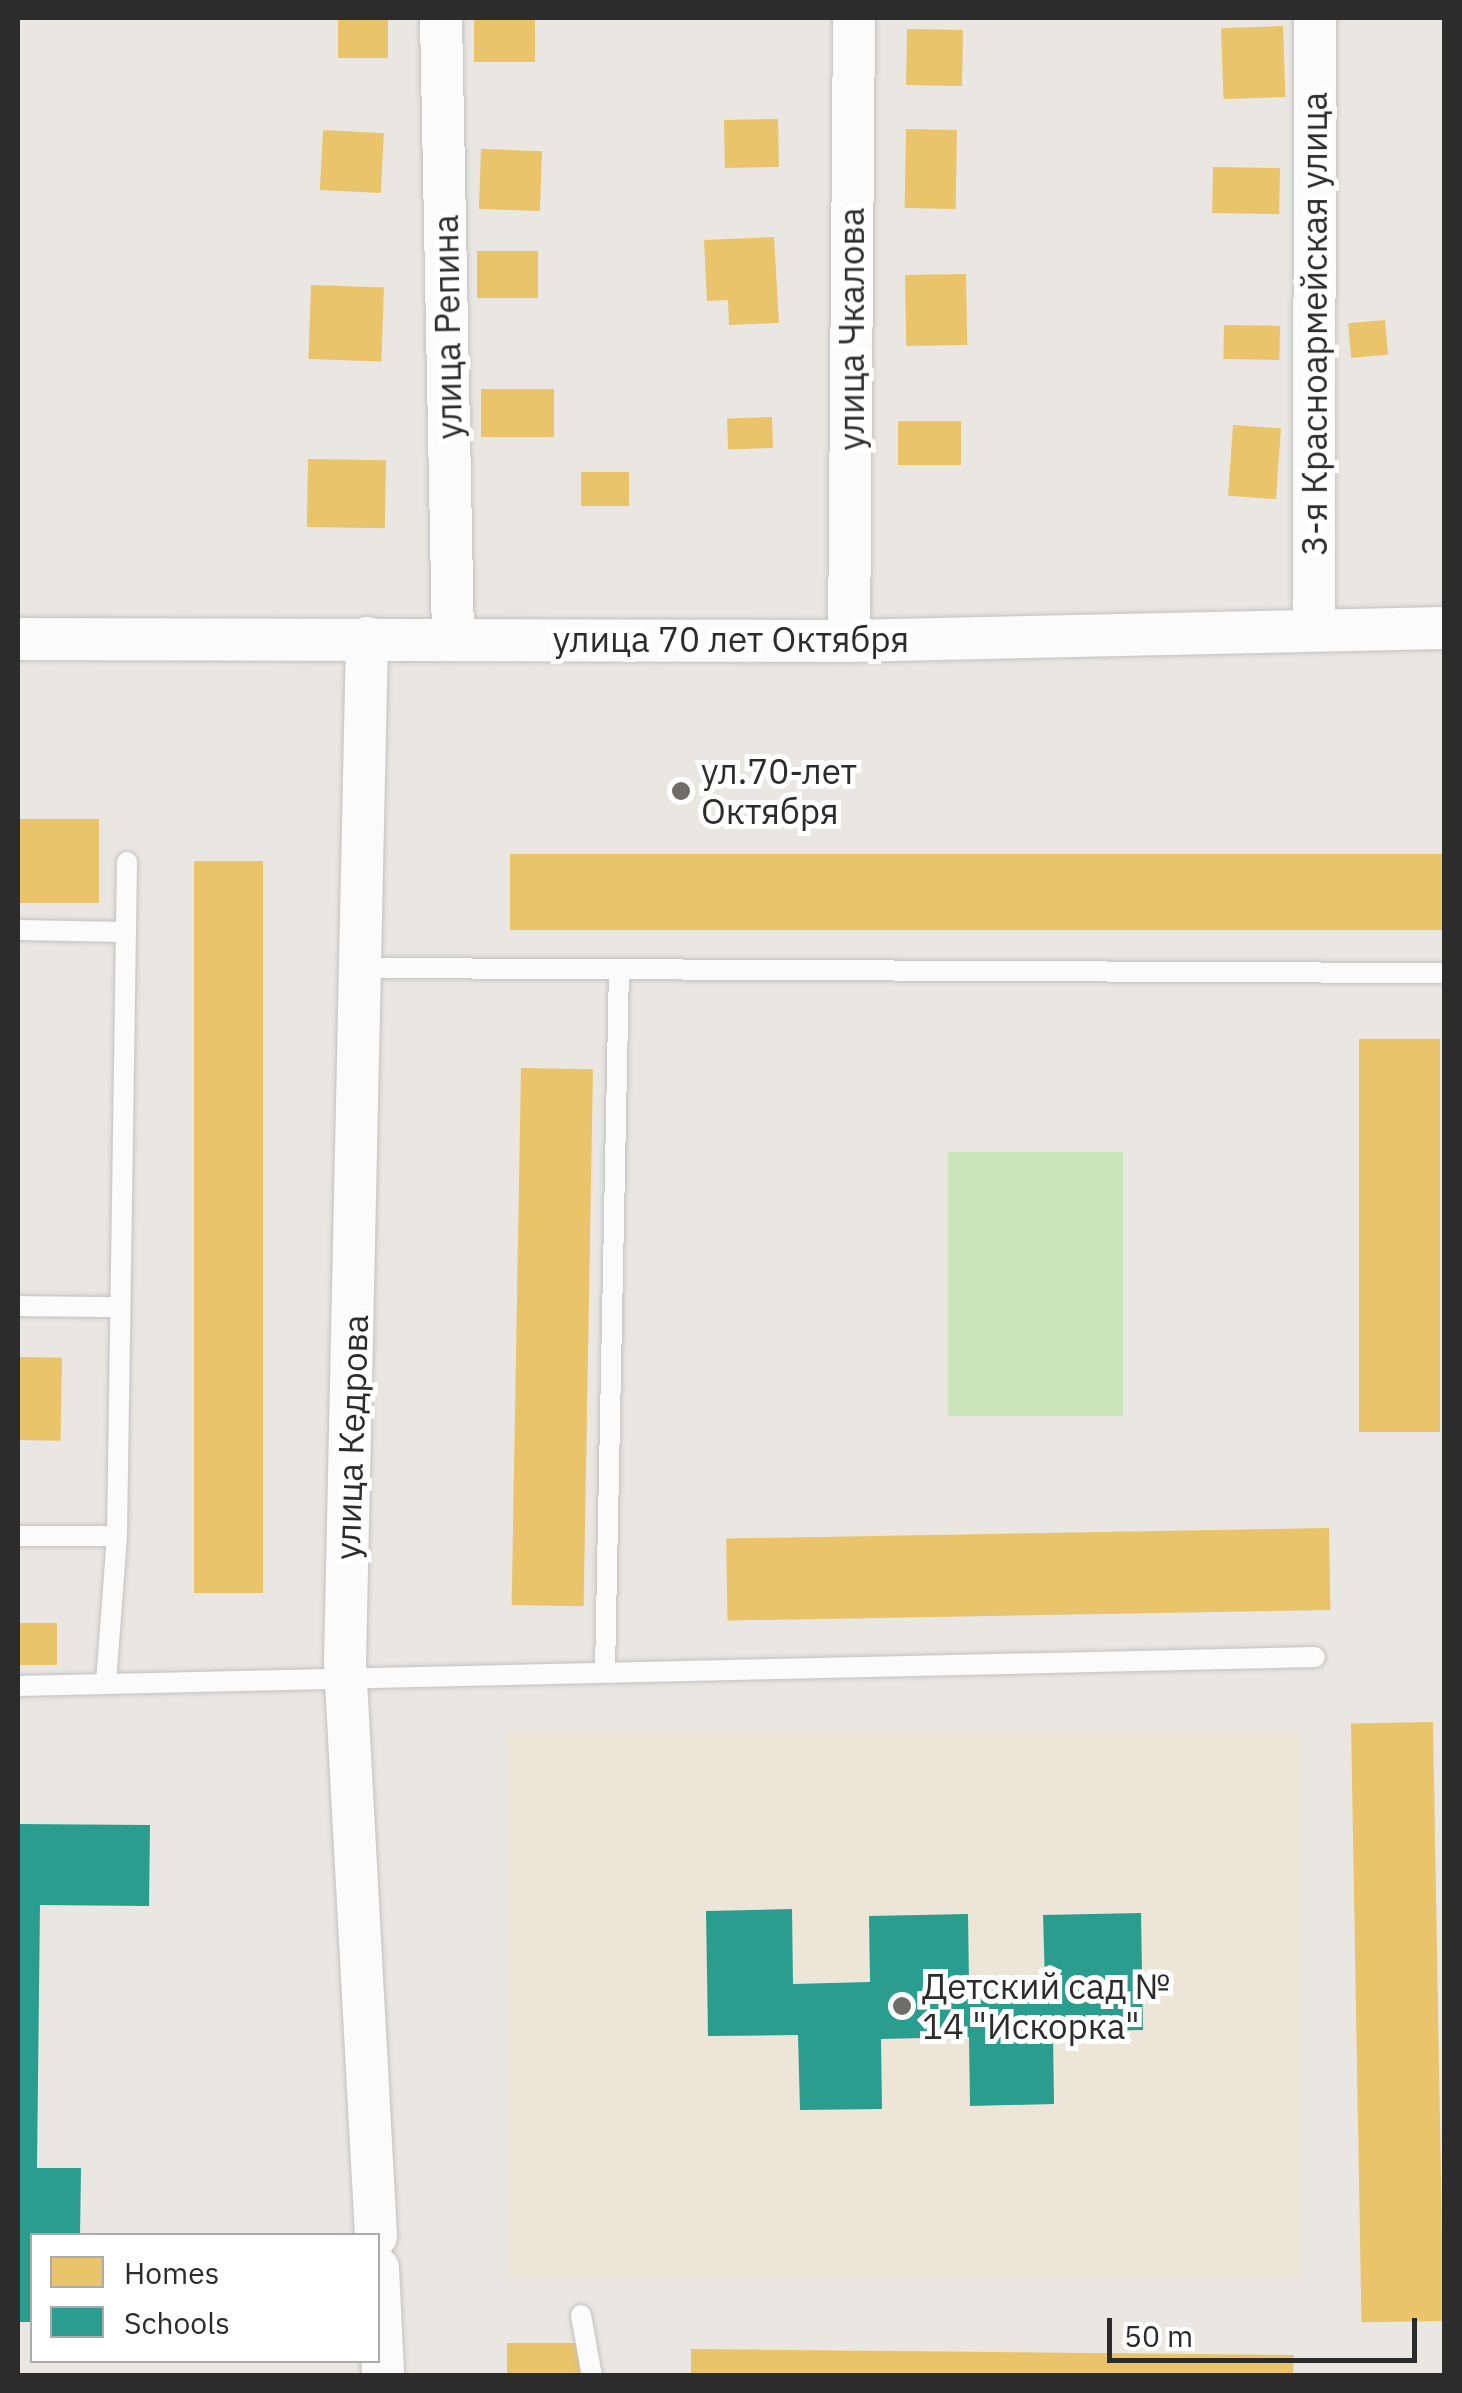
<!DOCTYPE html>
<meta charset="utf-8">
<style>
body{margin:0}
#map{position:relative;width:1462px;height:2393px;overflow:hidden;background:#eae6e2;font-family:"IBM Plex Sans",sans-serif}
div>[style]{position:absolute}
.education>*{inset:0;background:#ede5d7;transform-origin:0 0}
.green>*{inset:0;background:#cbe5bb;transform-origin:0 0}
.homes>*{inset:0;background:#e9c46a;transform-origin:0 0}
.schools>*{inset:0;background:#2a9d8f}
.roads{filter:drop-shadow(0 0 2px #c3c2c3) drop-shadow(0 0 2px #c3c2c3)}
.lane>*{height:20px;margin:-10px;padding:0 10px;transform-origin:10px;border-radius:10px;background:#fcfbfb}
.street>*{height:42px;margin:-21px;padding:0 21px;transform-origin:21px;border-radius:21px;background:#fcfbfb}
.dots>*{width:28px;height:28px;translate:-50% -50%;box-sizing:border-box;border:5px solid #fff;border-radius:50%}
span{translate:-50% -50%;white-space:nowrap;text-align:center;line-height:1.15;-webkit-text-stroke:10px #fff;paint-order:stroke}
.street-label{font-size:35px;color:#2c2c2c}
.poi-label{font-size:35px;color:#2c2c2c}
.left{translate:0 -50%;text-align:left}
.frame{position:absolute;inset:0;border:20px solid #2c2c2c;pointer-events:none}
.legend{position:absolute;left:30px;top:2233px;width:350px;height:130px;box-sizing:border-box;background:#fff;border:2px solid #ababab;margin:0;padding:12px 18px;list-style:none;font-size:30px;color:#2c2c2c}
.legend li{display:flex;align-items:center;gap:20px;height:50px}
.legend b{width:50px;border:2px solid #ababab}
.scale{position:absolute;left:1107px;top:2318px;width:310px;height:45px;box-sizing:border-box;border:5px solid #2c2c2c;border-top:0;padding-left:12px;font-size:30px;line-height:35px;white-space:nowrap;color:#2c2c2c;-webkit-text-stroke:8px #fff;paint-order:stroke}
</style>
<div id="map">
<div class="education">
<div style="left:507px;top:1732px;width:794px;height:545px"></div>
</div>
<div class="green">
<div style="left:948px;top:1152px;width:175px;height:264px"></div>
</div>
<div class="homes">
<div style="left:338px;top:18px;width:50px;height:40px"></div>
<div style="left:474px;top:18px;width:61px;height:44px"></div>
<div style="left:1283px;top:26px;width:71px;height:62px;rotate:88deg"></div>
<div style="left:907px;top:29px;width:56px;height:56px;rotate:1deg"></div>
<div style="left:778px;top:119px;width:48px;height:54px;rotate:89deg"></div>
<div style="left:906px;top:129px;width:51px;height:79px;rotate:1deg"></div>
<div style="left:323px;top:130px;width:61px;height:60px;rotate:3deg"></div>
<div style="left:481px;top:149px;width:61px;height:60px;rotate:2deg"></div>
<div style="left:1213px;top:167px;width:67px;height:46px;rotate:1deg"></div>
<div style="clip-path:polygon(774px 237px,779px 323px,729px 325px,728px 300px,707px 301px,704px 240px)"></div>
<div style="left:477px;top:251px;width:61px;height:47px"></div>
<div style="left:966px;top:274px;width:71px;height:61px;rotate:89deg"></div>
<div style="left:311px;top:285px;width:73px;height:74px;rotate:2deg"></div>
<div style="left:1385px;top:320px;width:35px;height:37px;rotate:85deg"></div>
<div style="left:1224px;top:325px;width:56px;height:34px;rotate:1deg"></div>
<div style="left:554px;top:389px;width:48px;height:73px;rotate:90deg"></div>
<div style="left:772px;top:417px;width:31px;height:45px;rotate:88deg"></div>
<div style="left:898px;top:421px;width:63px;height:44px"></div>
<div style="left:1233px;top:425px;width:48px;height:71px;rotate:4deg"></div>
<div style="left:308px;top:459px;width:78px;height:68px;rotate:1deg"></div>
<div style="left:581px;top:472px;width:48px;height:34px"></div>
<div style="left:18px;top:819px;width:81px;height:84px"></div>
<div style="left:1444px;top:854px;width:76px;height:934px;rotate:90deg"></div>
<div style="left:194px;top:861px;width:69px;height:732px"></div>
<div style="left:1440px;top:1039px;width:393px;height:81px;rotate:90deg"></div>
<div style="left:521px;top:1068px;width:72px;height:537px;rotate:1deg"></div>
<div style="left:18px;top:1357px;width:44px;height:83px;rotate:1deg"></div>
<div style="left:1329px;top:1528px;width:82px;height:603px;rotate:89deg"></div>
<div style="left:18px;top:1623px;width:39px;height:42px"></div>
<div style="left:1433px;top:1722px;width:599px;height:82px;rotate:89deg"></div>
<div style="left:507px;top:2343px;width:82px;height:33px"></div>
<div style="clip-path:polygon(691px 2349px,1294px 2355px,1293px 2376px,691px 2376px)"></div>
</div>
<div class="schools">
<div style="clip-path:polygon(18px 1824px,150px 1825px,149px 1906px,40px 1905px,37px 2168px,81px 2168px,80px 2236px,32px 2236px,32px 2322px,18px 2322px)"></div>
<div style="clip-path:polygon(792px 1909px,793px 1984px,870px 1982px,869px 1916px,968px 1914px,969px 1985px,1045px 1984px,1043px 1915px,1141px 1913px,1143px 2030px,1053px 2032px,1054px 2104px,970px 2106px,969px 2037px,881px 2039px,882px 2109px,800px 2110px,798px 2035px,708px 2036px,706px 1911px)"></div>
</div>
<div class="roads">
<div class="lane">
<div style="left:18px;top:930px;width:108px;rotate:1.1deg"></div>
<div style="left:363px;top:968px;width:1081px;rotate:0.27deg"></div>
<div style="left:18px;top:1306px;width:102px;rotate:0.6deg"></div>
<div style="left:18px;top:1536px;width:99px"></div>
<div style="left:117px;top:1536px;width:148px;rotate:94.3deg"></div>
<div style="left:106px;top:1684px;width:1209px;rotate:-1.28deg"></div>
<div style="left:117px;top:1536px;width:674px;rotate:-89.15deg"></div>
<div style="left:605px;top:1671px;width:701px;rotate:-88.86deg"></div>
<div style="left:18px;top:1686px;width:88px;rotate:-1.3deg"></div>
<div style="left:581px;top:2315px;width:62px;rotate:79.8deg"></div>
</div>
<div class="street">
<div style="left:441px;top:18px;width:619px;rotate:88.89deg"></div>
<div style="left:1314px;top:630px;width:612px;rotate:-89.91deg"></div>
<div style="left:367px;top:638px;width:1025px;rotate:91.23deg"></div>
<div style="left:345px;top:1663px;width:574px;rotate:86.9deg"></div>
<div style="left:18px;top:639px;width:831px;rotate:0.14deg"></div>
<div style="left:849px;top:641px;width:595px;rotate:-1.25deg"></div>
<div style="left:849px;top:641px;width:623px;rotate:-89.54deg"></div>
<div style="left:378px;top:2268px;width:108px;rotate:87.3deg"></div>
</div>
</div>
<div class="dots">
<div style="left:681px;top:791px;background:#6e6d6c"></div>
<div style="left:902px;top:2006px;background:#6e6d6c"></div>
</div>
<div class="street-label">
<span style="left:1314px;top:324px;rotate:-90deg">3-я Красноармейская улица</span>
<span style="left:447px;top:327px;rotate:-91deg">улица Репина</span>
<span style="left:851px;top:329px;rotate:-90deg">улица Чкалова</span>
<span style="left:731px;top:639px">улица 70 лет Октября</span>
<span style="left:351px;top:1437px;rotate:-88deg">улица Кедрова</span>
</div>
<div class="poi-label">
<span class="left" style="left:701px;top:791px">ул.70-лет<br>Октября</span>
<span class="left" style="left:922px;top:2006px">Детский сад №<br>14 "Искорка"</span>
</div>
<div class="frame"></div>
<ul class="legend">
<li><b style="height:28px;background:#e9c46a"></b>Homes</li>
<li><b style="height:28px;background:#2a9d8f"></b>Schools</li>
</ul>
<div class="scale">50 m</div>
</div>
